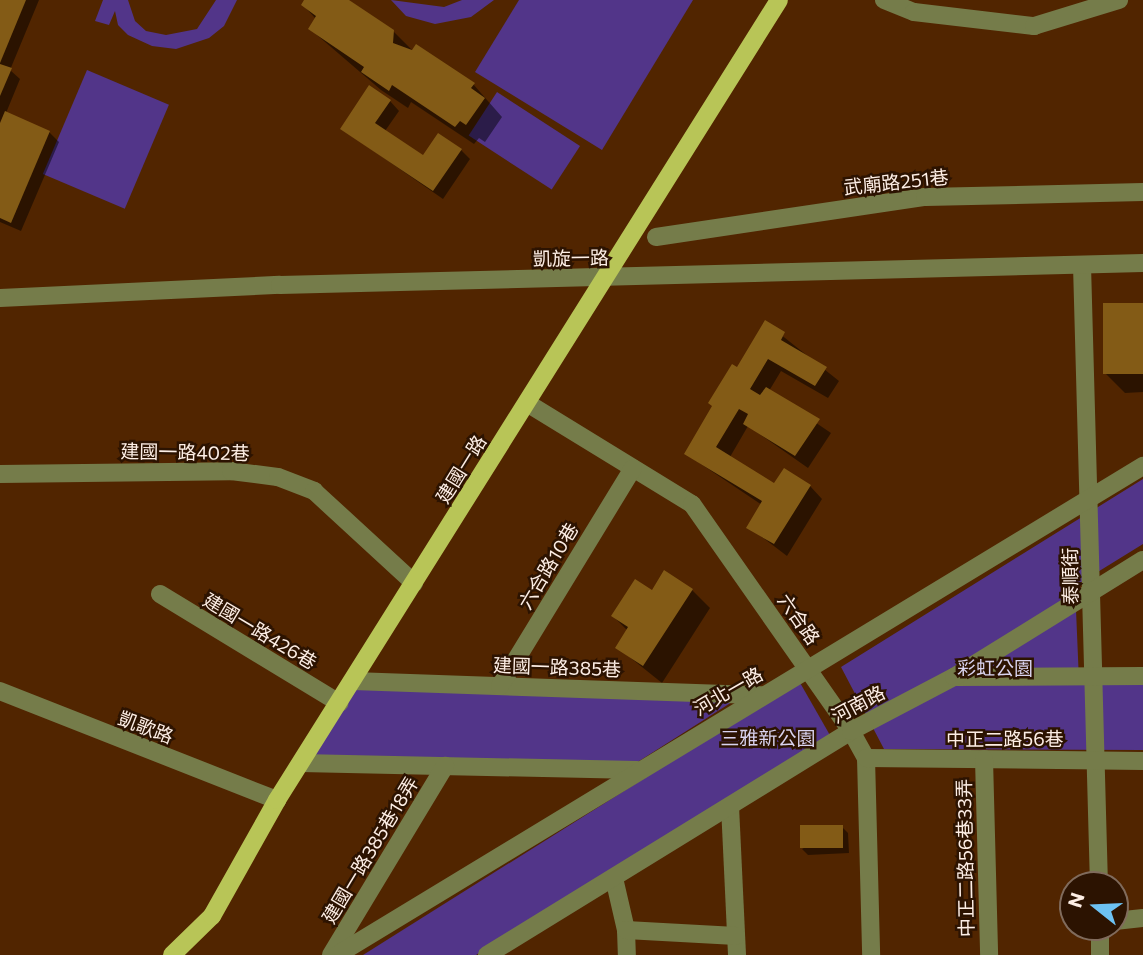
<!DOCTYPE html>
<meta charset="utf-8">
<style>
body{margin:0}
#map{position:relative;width:1143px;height:955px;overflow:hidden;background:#512500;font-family:Commissioner,"Noto Sans TC",sans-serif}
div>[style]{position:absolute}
.green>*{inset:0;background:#523589;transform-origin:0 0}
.shadow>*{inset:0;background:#0007}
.building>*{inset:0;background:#835b16;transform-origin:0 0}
.minor>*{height:18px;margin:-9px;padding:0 9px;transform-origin:9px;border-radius:9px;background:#757c4a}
.major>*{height:18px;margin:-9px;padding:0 9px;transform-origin:9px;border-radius:9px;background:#b8c557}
span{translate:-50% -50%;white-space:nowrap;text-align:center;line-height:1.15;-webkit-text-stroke:5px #2c1301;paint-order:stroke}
.street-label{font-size:19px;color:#fdeee5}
.park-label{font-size:19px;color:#d9d3ef}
.north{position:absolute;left:1059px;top:871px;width:70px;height:70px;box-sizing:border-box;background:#2c1301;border:2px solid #806b5c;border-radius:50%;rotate:288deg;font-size:19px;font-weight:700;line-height:28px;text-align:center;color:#fdeee5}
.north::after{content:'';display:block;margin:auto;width:24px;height:32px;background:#6dc2f3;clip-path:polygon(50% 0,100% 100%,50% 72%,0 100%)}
</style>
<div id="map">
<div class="green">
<div style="clip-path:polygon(103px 0,128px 0,135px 21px,146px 31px,166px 35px,197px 29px,216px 0,237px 0,224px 26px,209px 38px,176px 49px,152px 46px,128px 35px,118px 25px,115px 11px,109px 25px,95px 21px)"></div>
<div style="clip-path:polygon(391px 0,444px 7px,462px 0,494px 0,471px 17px,435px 24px,406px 16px)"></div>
<div style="clip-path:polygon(519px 0,693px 0,602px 150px,475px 72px)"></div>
<div style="left:87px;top:70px;width:89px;height:113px;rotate:23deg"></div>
<div style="left:497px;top:92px;width:99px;height:52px;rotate:33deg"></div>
<div style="clip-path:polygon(1143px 479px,1143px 544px,1075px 586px,1079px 681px,1143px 681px,1143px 750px,884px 749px,841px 667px)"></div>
<div style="clip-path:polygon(799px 681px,831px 737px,476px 955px,363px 955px)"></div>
<div style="clip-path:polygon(356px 688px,732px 702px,636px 763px,311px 757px)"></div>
</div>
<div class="shadow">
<div style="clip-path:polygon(0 0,39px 0,10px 70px,20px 79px,6px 113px,49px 132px,59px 142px,21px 231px,0 222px)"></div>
<div style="clip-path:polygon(306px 0,346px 0,393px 31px,413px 51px,473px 84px,502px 117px,485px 142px,479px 138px,474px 144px,411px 102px,408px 108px,381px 90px,310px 29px,316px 19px,303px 5px)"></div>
<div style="clip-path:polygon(390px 101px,399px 111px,385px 131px,424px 157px,461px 150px,470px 159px,443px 199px,342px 129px)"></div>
<div style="clip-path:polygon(1143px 305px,1143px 392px,1125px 393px,1106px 374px)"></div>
<div style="clip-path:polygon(765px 322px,839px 381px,828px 398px,781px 371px,769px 391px,831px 433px,808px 468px,748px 426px,730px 457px,775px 485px,810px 486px,822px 499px,787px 556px,749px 527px,762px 505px,686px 454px)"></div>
<div style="clip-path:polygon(692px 590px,710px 608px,662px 683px,617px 647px,628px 631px,613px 616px,652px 593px)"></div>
<div style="clip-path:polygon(842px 827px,848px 833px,849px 853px,808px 855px,802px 849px)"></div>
</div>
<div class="building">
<div style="clip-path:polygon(0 0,26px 0,0 63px)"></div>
<div style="clip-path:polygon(304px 0,349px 0,394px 30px,393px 43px,412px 50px,416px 44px,475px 83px,471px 88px,485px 98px,466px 125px,460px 121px,455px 127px,392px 85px,389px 91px,361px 72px,364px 67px,308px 29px,316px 16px,301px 5px)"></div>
<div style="clip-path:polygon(0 64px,12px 68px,0 96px)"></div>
<div style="clip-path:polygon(369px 85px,391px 100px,375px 123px,423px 155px,438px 133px,462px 149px,433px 191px,340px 129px)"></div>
<div style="clip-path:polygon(5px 111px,50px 131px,11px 223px,0 218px,0 123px)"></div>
<div style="left:1143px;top:303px;width:71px;height:40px;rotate:90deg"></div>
<div style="clip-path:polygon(765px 320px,785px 332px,781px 340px,827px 367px,815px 386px,768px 359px,750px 389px,760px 395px,766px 387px,820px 419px,795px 456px,743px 424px,748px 414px,739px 409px,716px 447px,774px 483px,784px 468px,811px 485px,774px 544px,746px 528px,762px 501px,684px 454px,712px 406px,708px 403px,732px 364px,737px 367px)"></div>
<div style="clip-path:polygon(664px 570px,693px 589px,643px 666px,615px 648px,628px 627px,611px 616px,635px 579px,652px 590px)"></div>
<div style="left:843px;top:825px;width:23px;height:43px;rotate:90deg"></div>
</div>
<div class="minor">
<div style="left:884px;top:0;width:32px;rotate:22deg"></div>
<div style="left:914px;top:12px;width:121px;rotate:6.7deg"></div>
<div style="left:1034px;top:26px;width:89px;rotate:-17deg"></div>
<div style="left:656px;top:237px;width:272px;rotate:-8.5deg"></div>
<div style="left:925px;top:197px;width:218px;rotate:-1.3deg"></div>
<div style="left:1082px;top:265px;width:620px;rotate:88.43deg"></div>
<div style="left:0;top:298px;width:280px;rotate:-2.7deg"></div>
<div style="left:280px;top:285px;width:863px;rotate:-1.46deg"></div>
<div style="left:527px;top:403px;width:193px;rotate:31.5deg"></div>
<div style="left:692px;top:504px;width:277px;rotate:55deg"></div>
<div style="left:851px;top:731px;width:31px;rotate:61deg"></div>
<div style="left:866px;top:758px;width:197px;rotate:88.5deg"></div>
<div style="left:0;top:474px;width:231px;rotate:-0.7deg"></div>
<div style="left:231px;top:471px;width:47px;rotate:7.3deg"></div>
<div style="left:278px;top:477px;width:39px;rotate:21deg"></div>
<div style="left:314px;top:491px;width:136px;rotate:42.6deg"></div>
<div style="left:160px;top:594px;width:210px;rotate:31.3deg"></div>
<div style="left:954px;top:677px;width:189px;rotate:-0.3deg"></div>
<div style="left:353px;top:681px;width:408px;rotate:2deg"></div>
<div style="left:500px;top:686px;width:255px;rotate:-58.6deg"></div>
<div style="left:0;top:691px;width:298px;rotate:21.5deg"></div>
<div style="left:866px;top:758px;width:277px;rotate:0.6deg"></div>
<div style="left:984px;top:759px;width:196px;rotate:88.5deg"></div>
<div style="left:301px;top:763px;width:336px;rotate:1.2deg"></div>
<div style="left:730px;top:806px;width:149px;rotate:87.3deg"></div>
<div style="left:614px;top:878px;width:53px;rotate:77deg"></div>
<div style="left:626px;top:930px;width:25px;rotate:88deg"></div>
<div style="left:1115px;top:921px;width:28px;rotate:-6deg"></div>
<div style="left:1100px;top:927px;width:28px;rotate:90deg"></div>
<div style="left:626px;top:930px;width:110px;rotate:3.1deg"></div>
<div style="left:331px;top:955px;width:221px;rotate:-58.9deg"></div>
<div style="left:337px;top:955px;width:943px;rotate:-31.25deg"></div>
<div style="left:487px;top:955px;width:427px;rotate:-31.6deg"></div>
<div style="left:851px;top:731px;width:116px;rotate:-27.7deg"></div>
<div style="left:954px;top:677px;width:222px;rotate:-31.8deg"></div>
</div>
<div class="major">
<div style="left:172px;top:955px;width:56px;rotate:-44.3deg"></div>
<div style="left:212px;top:916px;width:133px;rotate:-60.7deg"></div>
<div style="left:277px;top:800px;width:944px;rotate:-57.89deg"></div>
</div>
<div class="street-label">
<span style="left:896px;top:182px;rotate:-6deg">武廟路251巷</span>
<span style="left:571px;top:258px;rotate:-1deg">凱旋一路</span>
<span style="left:185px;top:452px;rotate:1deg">建國一路402巷</span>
<span style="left:461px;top:469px;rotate:-58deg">建國一路</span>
<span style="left:548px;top:566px;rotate:-59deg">六合路10巷</span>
<span style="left:1070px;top:576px;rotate:-91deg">泰順街</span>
<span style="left:799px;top:619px;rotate:55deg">六合路</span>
<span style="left:260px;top:631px;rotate:31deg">建國一路426巷</span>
<span style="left:557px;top:667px;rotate:2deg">建國一路385巷</span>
<span style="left:728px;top:691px;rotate:-30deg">河北一路</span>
<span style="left:858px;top:704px;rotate:-28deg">河南路</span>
<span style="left:146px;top:727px;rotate:21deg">凱歌路</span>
<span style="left:1005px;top:739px">中正二路56巷</span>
<span style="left:370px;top:850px;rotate:-59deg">建國一路385巷18弄</span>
<span style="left:965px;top:858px;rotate:-91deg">中正二路56巷33弄</span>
</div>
<div class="park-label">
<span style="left:995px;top:668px">彩虹公園</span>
<span style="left:768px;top:738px">三雅新公園</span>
</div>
<div class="north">N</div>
</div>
